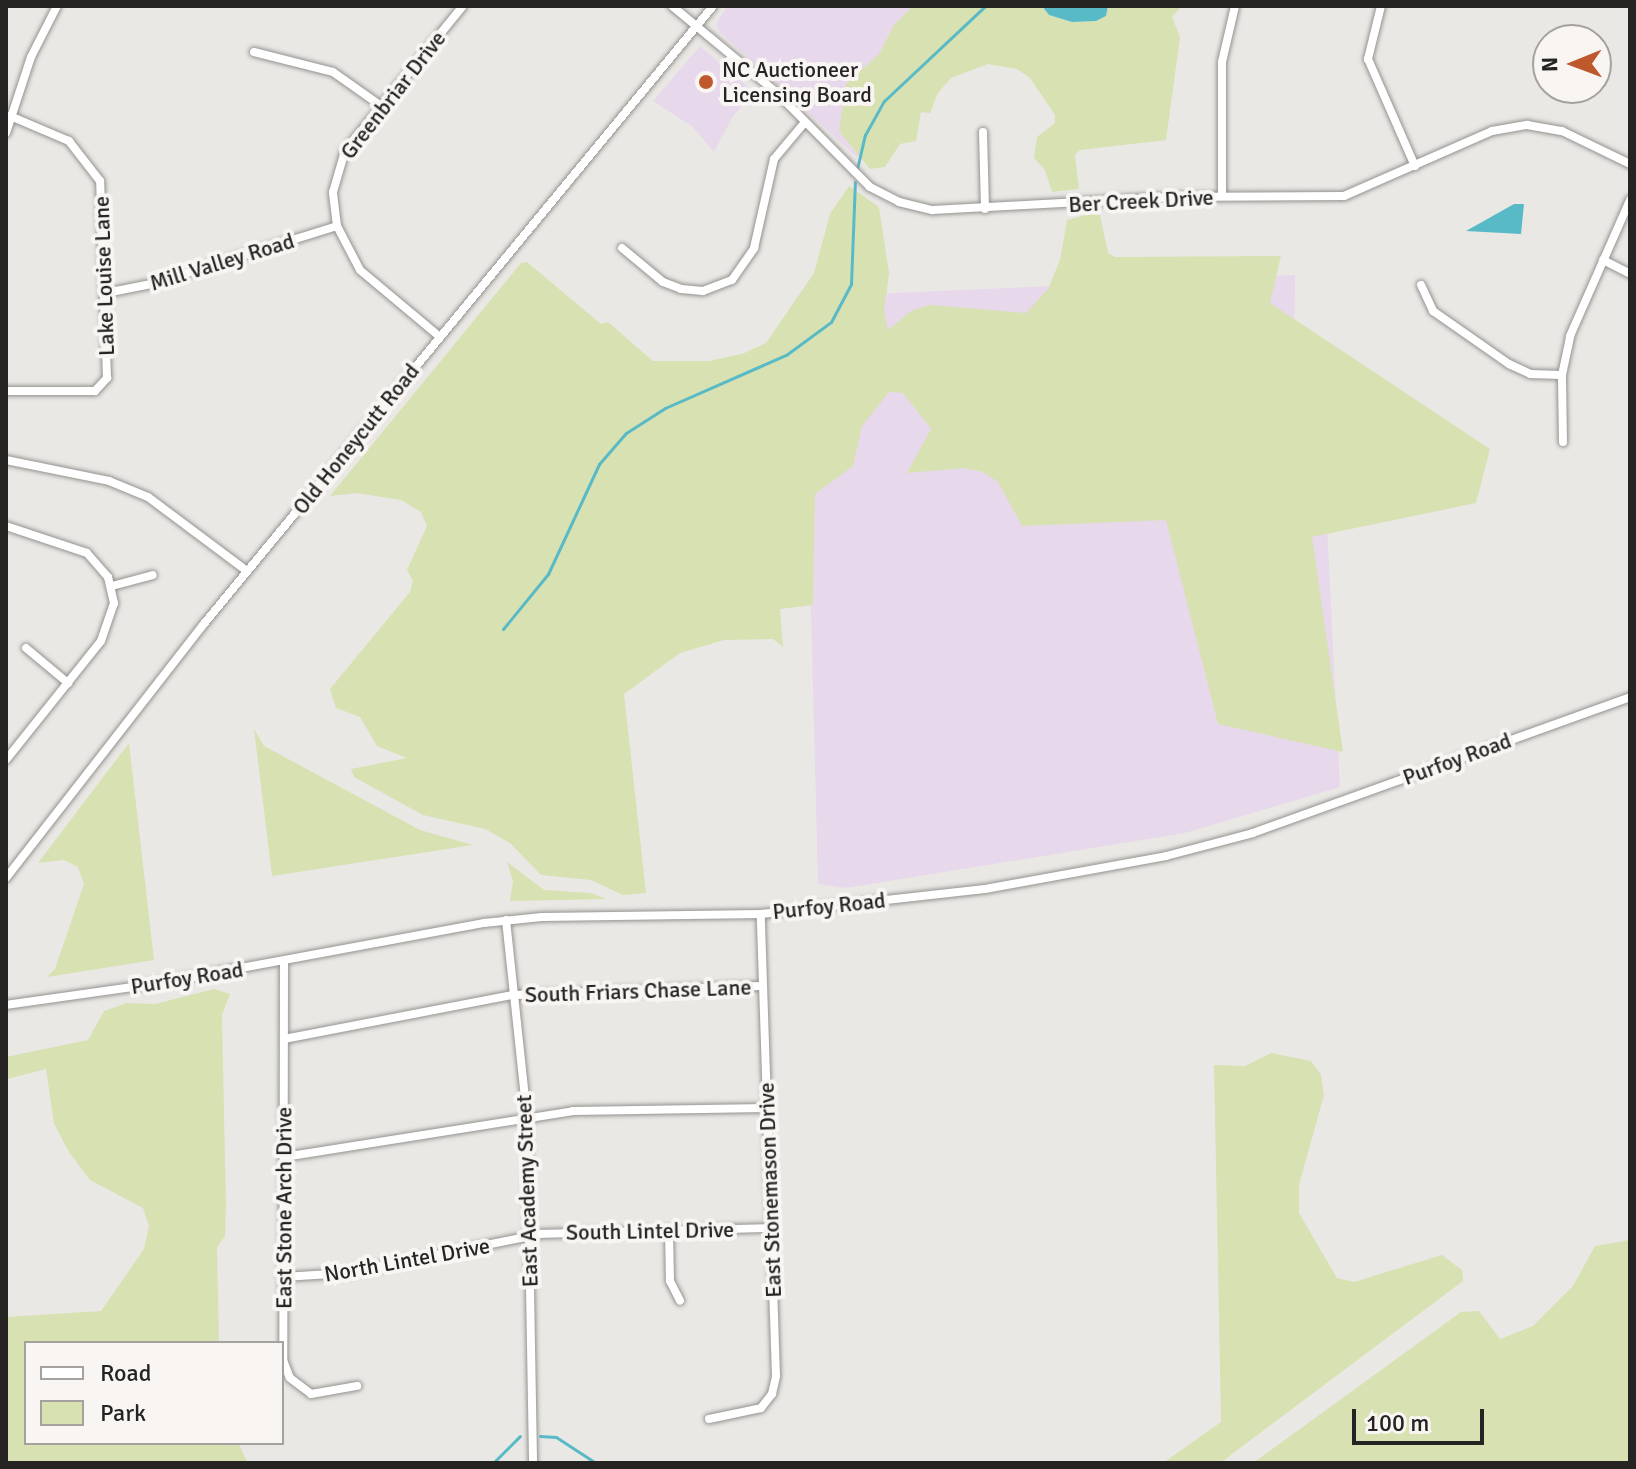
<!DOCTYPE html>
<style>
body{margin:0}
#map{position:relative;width:1636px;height:1469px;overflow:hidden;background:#eae8e5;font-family:Signika,sans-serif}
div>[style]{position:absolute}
.commercial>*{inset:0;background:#e8d8eb}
.green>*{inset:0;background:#d8e1b1}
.water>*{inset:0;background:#59bac7}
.stream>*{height:3px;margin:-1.5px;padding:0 1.5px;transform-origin:1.5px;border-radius:1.5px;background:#59bac7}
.roads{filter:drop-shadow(0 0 2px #959290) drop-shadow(0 0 2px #959290)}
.minor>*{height:8px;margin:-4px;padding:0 4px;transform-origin:4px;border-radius:4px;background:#fff}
.dots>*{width:22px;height:22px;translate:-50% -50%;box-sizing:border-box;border:4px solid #f8f5f2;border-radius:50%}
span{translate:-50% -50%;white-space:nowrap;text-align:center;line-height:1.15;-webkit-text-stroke:8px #f8f5f2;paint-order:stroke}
.poi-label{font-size:22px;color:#252423}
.left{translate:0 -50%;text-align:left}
.street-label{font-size:22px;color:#252423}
.frame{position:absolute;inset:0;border:8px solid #252423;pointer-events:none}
.legend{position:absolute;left:24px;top:1341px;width:260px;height:104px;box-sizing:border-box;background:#f8f5f2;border:2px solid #a4a19f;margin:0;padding:10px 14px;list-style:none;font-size:24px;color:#252423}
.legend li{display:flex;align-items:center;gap:16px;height:40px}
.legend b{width:40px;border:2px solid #a4a19f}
.north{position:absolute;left:1532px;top:24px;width:80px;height:80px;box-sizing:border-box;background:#f8f5f2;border:2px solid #a4a19f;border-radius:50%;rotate:269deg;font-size:22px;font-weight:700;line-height:32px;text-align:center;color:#252423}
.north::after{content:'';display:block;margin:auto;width:28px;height:36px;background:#bf582d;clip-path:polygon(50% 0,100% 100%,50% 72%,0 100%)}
.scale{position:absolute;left:1352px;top:1409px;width:132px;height:36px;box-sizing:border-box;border:4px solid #252423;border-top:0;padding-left:10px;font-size:24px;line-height:28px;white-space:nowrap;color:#252423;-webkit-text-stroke:6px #f8f5f2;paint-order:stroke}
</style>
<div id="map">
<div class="commercial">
<div style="clip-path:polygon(727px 6px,998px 6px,858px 158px,720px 32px,716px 24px)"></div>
<div style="clip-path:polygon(700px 46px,754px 92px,733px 116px,714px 152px,693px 127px,653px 101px)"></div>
<div style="clip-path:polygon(1295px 275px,1292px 525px,1327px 525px,1340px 787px,1185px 833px,846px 888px,818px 884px,803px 297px)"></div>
</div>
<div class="green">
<div style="clip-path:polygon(913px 6px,1042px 6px,1049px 15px,1072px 22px,1096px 21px,1106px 16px,1108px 6px,1182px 6px,1172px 17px,1180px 37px,1166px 140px,1080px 150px,1075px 155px,1079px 189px,1052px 192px,1045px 170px,1034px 158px,1037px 137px,1055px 123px,1055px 115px,1030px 78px,1017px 69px,988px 64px,951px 78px,938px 93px,930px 113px,921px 112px,916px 141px,900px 144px,885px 167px,870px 169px,839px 131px,846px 84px,879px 54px,894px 25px)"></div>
<div style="clip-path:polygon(849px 186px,879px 207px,889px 273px,884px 312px,888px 330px,911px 311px,930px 305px,1026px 313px,1048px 289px,1060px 260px,1067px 220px,1093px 213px,1100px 215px,1108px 253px,1115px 257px,1281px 256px,1270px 303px,1490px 449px,1476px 503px,1312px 537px,1343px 752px,1218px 724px,1166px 520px,1022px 526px,998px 482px,983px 472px,965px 468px,907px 473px,931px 429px,903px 393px,889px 392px,862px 426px,853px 466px,815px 494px,813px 605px,780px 609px,783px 647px,773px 639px,724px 640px,680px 653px,624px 694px,646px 893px,623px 895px,591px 880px,541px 875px,510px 843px,485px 829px,423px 815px,354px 777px,351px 769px,407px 758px,377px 746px,360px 717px,336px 708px,330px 689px,410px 592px,413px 581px,407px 570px,427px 526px,421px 512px,401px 500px,357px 493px,330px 496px,521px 263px,527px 262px,601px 324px,608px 322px,653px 361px,709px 361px,742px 354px,766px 343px,814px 273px,830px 214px)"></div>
<div style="clip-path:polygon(254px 729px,264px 746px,420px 830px,473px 845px,272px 876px)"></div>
<div style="clip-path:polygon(129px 743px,154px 960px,47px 977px,55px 969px,84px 884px,78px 867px,64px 860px,38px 863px)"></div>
<div style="clip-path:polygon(507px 862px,544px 890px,590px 893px,607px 899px,510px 901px,513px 881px)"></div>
<div style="clip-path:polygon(214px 989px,230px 994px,222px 1015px,226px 1205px,225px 1236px,217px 1247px,219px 1343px,26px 1343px,26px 1443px,238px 1443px,248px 1463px,6px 1463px,6px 1317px,101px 1311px,144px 1249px,149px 1226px,143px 1208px,90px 1180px,69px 1152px,54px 1124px,46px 1069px,7px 1079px,6px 1057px,88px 1040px,104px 1011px,127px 1003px,155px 1004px)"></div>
<div style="clip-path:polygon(1271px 1053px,1311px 1061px,1321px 1075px,1324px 1095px,1299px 1185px,1299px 1213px,1337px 1278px,1354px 1282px,1442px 1255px,1462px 1270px,1463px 1281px,1220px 1463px,1163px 1463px,1221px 1422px,1214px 1065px,1245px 1066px)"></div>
<div style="clip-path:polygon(1630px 1240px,1630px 1463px,1253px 1463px,1461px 1312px,1479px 1311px,1500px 1339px,1533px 1326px,1573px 1286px,1595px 1246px)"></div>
</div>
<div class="water">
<div style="clip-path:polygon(1042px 6px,1108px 6px,1106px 16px,1096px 21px,1072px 22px,1049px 15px)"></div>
<div style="clip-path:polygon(1514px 204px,1524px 204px,1521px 234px,1466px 231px)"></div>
</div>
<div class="stream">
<div style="left:857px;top:169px;width:35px;rotate:-77deg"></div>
<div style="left:865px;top:135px;width:39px;rotate:-61deg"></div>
<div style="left:884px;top:101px;width:139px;rotate:-43.2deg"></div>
<div style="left:503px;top:629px;width:71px;rotate:-50.7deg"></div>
<div style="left:548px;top:574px;width:121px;rotate:-65.1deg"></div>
<div style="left:599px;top:464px;width:41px;rotate:-48.9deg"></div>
<div style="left:626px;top:433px;width:46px;rotate:-32.7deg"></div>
<div style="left:665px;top:408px;width:132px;rotate:-23.7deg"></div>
<div style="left:786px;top:355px;width:56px;rotate:-36.3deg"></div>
<div style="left:831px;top:322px;width:43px;rotate:-62.2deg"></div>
<div style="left:851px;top:284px;width:102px;rotate:-87.8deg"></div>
<div style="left:540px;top:1436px;width:16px;rotate:4deg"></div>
<div style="left:556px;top:1437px;width:48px;rotate:33deg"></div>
<div style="left:422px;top:1463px;width:39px"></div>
<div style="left:493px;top:1463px;width:38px;rotate:-45deg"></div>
</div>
<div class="roads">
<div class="minor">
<div style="left:672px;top:6px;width:136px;rotate:39.6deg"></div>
<div style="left:777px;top:93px;width:132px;rotate:45.3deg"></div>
<div style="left:870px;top:187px;width:33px;rotate:27deg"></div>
<div style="left:899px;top:202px;width:34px;rotate:14deg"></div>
<div style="left:932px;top:210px;width:237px;rotate:-3.1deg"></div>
<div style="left:1169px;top:197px;width:175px;rotate:-0.3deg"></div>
<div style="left:1344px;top:196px;width:162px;rotate:-23.7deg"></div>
<div style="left:1492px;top:131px;width:36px;rotate:-10deg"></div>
<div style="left:1527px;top:125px;width:36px;rotate:10deg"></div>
<div style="left:1562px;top:131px;width:76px;rotate:25.9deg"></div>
<div style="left:1381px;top:6px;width:55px;rotate:103.8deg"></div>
<div style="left:1368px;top:59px;width:117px;rotate:66.3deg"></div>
<div style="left:254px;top:52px;width:81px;rotate:14.2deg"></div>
<div style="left:333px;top:72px;width:59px;rotate:35.3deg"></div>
<div style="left:983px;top:132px;width:77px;rotate:88.5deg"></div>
<div style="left:6px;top:133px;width:80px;rotate:-71.8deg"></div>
<div style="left:31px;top:57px;width:57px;rotate:-63deg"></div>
<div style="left:1222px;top:196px;width:134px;rotate:-90deg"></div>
<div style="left:1222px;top:62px;width:57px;rotate:-76.9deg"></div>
<div style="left:622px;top:248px;width:53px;rotate:39.7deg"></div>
<div style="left:663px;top:282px;width:19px;rotate:21deg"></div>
<div style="left:681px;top:289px;width:22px;rotate:5deg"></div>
<div style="left:703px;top:291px;width:31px;rotate:-21deg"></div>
<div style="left:732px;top:280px;width:39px;rotate:-55deg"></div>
<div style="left:754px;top:248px;width:91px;rotate:-77.3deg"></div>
<div style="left:774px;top:159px;width:48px;rotate:-50deg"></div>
<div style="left:1603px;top:260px;width:30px;rotate:27deg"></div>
<div style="left:1421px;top:285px;width:29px;rotate:65deg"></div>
<div style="left:1433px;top:311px;width:93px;rotate:34.9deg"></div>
<div style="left:1509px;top:364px;width:23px;rotate:25deg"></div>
<div style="left:1530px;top:374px;width:32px;rotate:2deg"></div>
<div style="left:106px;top:293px;width:46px;rotate:-11.3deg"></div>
<div style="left:151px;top:284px;width:195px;rotate:-17.3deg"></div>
<div style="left:440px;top:337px;width:104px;rotate:-140.1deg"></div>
<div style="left:360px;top:270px;width:50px;rotate:-117.6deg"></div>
<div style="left:337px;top:226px;width:34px;rotate:-97deg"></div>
<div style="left:333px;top:192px;width:43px;rotate:-73.7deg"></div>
<div style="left:345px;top:151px;width:187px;rotate:-50.9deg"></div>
<div style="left:6px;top:391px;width:89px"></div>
<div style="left:95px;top:391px;width:18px;rotate:-47deg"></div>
<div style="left:107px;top:378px;width:197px;rotate:-92deg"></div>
<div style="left:100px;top:181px;width:51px;rotate:-127.8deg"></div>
<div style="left:69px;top:141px;width:64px;rotate:-157deg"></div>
<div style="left:1563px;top:442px;width:67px;rotate:-90.9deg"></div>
<div style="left:1562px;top:375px;width:40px;rotate:-78deg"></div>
<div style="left:1570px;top:336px;width:149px;rotate:-66.2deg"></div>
<div style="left:6px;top:460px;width:105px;rotate:11.5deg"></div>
<div style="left:109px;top:481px;width:42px;rotate:22.3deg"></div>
<div style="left:148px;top:497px;width:124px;rotate:36.8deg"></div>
<div style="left:6px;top:526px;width:85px;rotate:18.4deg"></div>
<div style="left:87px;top:553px;width:32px;rotate:49deg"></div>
<div style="left:108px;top:577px;width:27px;rotate:77deg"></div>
<div style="left:114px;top:603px;width:40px;rotate:108.9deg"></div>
<div style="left:101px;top:641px;width:152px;rotate:128.6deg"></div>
<div style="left:112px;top:586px;width:42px;rotate:-15deg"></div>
<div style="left:26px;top:648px;width:55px;rotate:39.8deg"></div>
<div style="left:6px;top:878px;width:321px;rotate:-52.1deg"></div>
<div style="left:203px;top:625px;width:802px;rotate:-50.51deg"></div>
<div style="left:506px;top:920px;width:197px;rotate:83.9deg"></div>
<div style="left:527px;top:1116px;width:347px;rotate:89deg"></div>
<div style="left:284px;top:962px;width:398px;rotate:90.1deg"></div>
<div style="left:283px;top:1360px;width:19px;rotate:69deg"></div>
<div style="left:290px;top:1378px;width:26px;rotate:37deg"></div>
<div style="left:311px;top:1394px;width:47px;rotate:-9.9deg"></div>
<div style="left:6px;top:1005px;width:156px;rotate:-8.1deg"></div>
<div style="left:160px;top:983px;width:330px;rotate:-10.5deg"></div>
<div style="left:484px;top:923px;width:58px;rotate:-5.9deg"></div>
<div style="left:542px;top:917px;width:219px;rotate:-0.8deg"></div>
<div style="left:761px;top:914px;width:225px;rotate:-6.4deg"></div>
<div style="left:985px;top:889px;width:184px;rotate:-10.3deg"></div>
<div style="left:1166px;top:856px;width:90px;rotate:-14.8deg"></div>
<div style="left:1253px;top:833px;width:401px;rotate:-19.8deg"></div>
<div style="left:284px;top:1039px;width:233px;rotate:-10.9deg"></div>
<div style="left:513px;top:995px;width:250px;rotate:-2.1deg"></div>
<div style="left:284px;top:1157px;width:293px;rotate:-9deg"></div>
<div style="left:573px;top:1111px;width:194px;rotate:-0.9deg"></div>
<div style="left:669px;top:1230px;width:51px;rotate:88.9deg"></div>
<div style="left:670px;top:1281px;width:22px;rotate:63deg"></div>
<div style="left:283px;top:1277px;width:64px;rotate:-3.6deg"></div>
<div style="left:347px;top:1273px;width:198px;rotate:-11.4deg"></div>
<div style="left:541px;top:1234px;width:230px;rotate:-1.5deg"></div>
<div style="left:709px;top:1419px;width:53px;rotate:-11.9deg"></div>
<div style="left:761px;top:1408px;width:18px;rotate:-52deg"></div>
<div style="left:772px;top:1394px;width:18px;rotate:-77deg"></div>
<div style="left:776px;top:1376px;width:462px;rotate:-91.9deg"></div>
</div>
</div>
<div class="dots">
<div style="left:706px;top:82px;background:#bf582d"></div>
</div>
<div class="poi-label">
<span class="left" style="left:722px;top:82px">NC Auctioneer<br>Licensing Board</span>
</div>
<div class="street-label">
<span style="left:393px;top:95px;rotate:-52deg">Greenbriar Drive</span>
<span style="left:1141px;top:201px;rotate:-3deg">Ber Creek Drive</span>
<span style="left:222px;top:262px;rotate:-17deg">Mill Valley Road</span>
<span style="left:104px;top:276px;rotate:-92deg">Lake Louise Lane</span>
<span style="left:356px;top:439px;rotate:-51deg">Old Honeycutt Road</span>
<span style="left:1457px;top:759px;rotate:-20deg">Purfoy Road</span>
<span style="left:829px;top:906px;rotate:-6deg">Purfoy Road</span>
<span style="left:187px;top:978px;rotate:-9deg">Purfoy Road</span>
<span style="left:638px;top:991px;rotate:-2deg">South Friars Chase Lane</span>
<span style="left:770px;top:1190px;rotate:-92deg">East Stonemason Drive</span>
<span style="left:527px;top:1191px;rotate:-92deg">East Academy Street</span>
<span style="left:284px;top:1208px;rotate:-90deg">East Stone Arch Drive</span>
<span style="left:650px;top:1231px;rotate:-1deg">South Lintel Drive</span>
<span style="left:407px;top:1260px;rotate:-10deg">North Lintel Drive</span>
</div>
<div class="frame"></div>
<ul class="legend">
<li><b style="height:10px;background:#fff"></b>Road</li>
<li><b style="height:22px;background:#d8e1b1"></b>Park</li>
</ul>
<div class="north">N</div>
<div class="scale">100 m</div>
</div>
